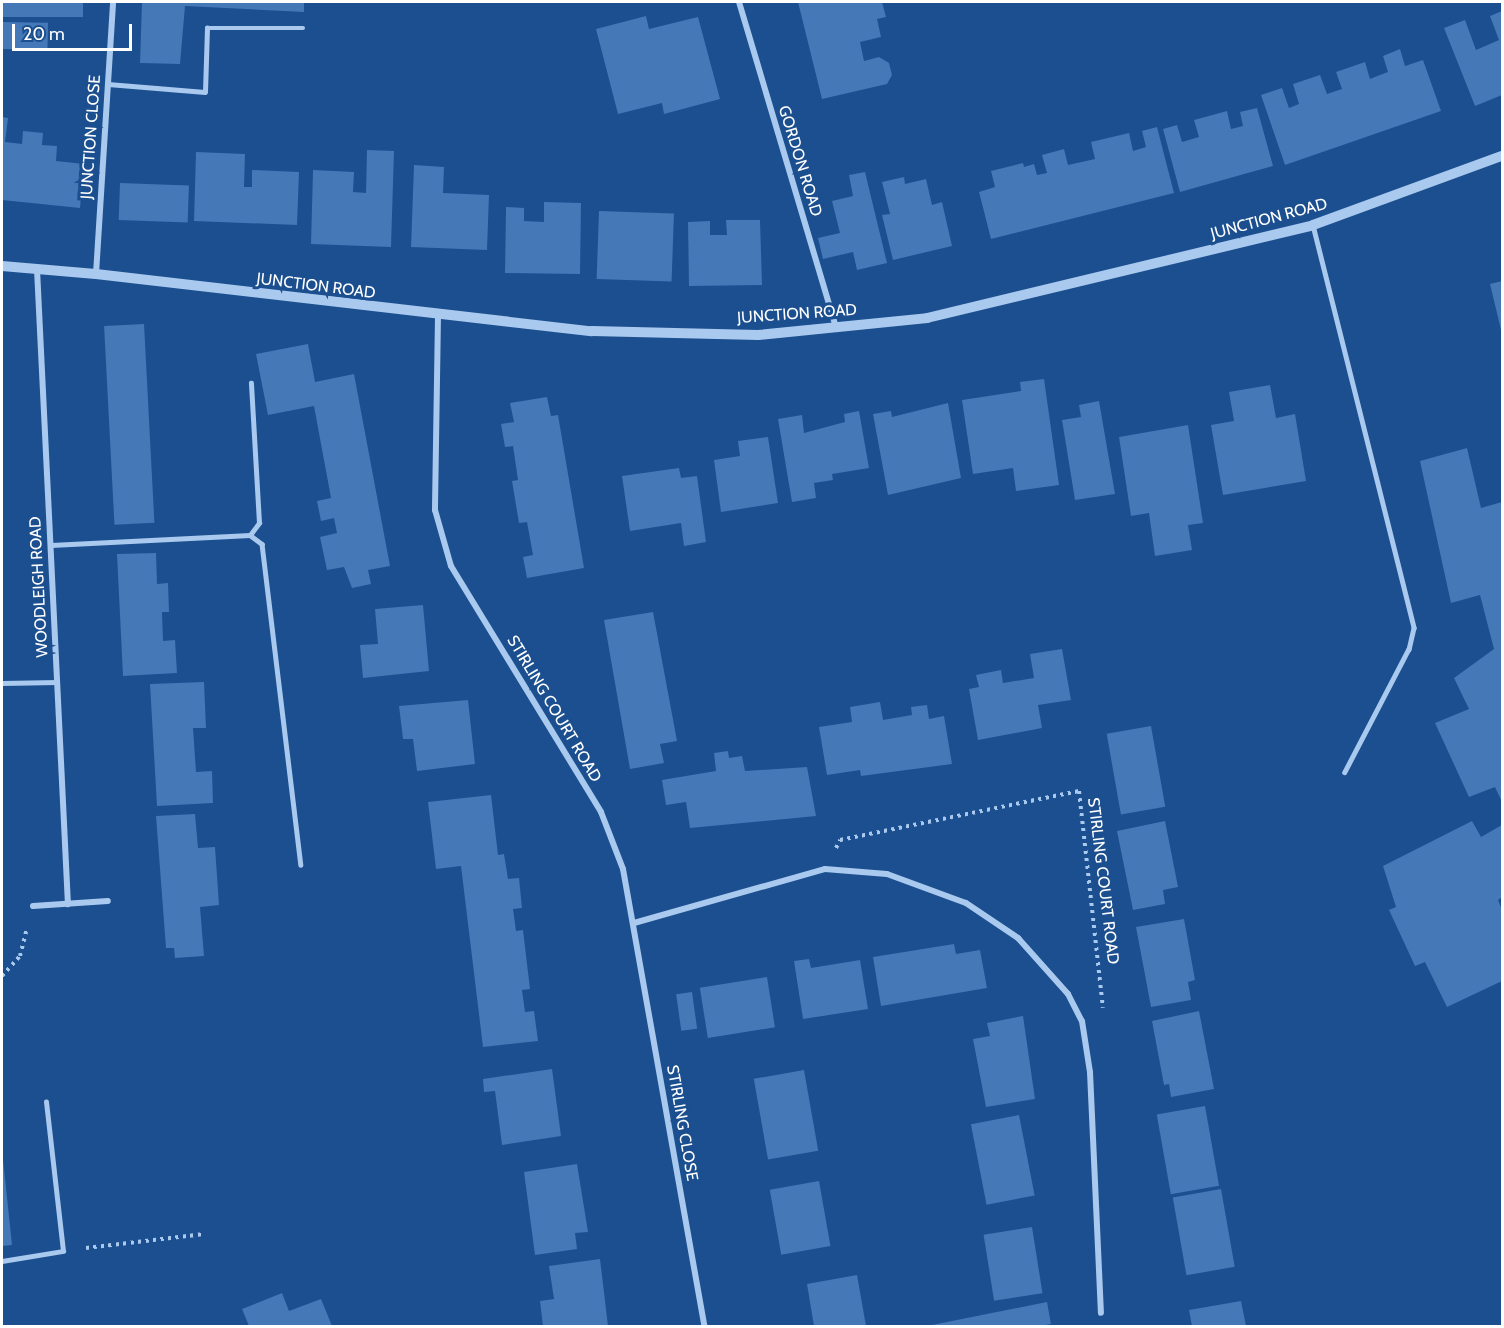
<!DOCTYPE html>
<style>
body{margin:0}
#map{position:relative;width:1504px;height:1328px;overflow:hidden;background:#1b4f8f;font-family:Cabin,sans-serif}
div>[style]{position:absolute}
.building>*{inset:0;background:#4478b7;transform-origin:0 0}
.path>*{height:4px;margin-top:-2px;transform-origin:0;background:repeating-linear-gradient(90deg,#a9c9ee 0 3px,transparent 0 7.5px)}
.service>*{height:4.5px;margin:-2.25px;padding:0 2.25px;transform-origin:2.25px;border-radius:2.25px;background:#a9c9ee}
.minor>*{height:6px;margin:-3px;padding:0 3px;transform-origin:3px;border-radius:3px;background:#a9c9ee}
.tertiary>*{height:10px;margin:-5px;padding:0 5px;transform-origin:5px;border-radius:5px;background:#a9c9ee}
span{translate:-50% -50%;white-space:nowrap;text-align:center;line-height:1.15;-webkit-text-stroke:6px #1b4f8f;paint-order:stroke}
.street-label{font-size:16px;color:#fff}
.frame{position:absolute;inset:0;border:3px solid #fff;pointer-events:none}
.scale{position:absolute;left:12px;top:24px;width:120px;height:27px;box-sizing:border-box;border:3px solid #fff;border-top:0;padding-left:8px;font-size:18px;line-height:21px;white-space:nowrap;color:#fff;-webkit-text-stroke:4px #1b4f8f;paint-order:stroke}
</style>
<div id="map">
<div class="building">
<div style="left:2px;top:2px;width:81px;height:15px"></div>
<div style="clip-path:polygon(142px 2px,304px 2px,304px 12px,185px 6px,180px 64px,140px 63px)"></div>
<div style="clip-path:polygon(798px 2px,882px 2px,886px 17px,877px 19px,881px 37px,860px 42px,864px 61px,879px 57px,889px 63px,892px 75px,887px 84px,822px 99px)"></div>
<div style="clip-path:polygon(1502px 11px,1502px 95px,1475px 106px,1444px 28px,1465px 20px,1476px 50px,1499px 40px,1490px 16px)"></div>
<div style="clip-path:polygon(646px 16px,649px 29px,698px 17px,720px 99px,664px 114px,662px 103px,618px 114px,596px 29px)"></div>
<div style="left:2px;top:22px;width:46px;height:27px;rotate:1deg"></div>
<div style="clip-path:polygon(1400px 49px,1405px 66px,1423px 60px,1441px 111px,1285px 165px,1261px 95px,1282px 88px,1289px 108px,1299px 104px,1293px 84px,1320px 75px,1327px 94px,1342px 89px,1336px 72px,1365px 62px,1370px 79px,1380px 75px,1388px 72px,1383px 56px)"></div>
<div style="clip-path:polygon(1257px 108px,1273px 166px,1180px 192px,1163px 129px,1177px 125px,1182px 142px,1199px 137px,1194px 120px,1227px 111px,1231px 129px,1243px 126px,1240px 112px)"></div>
<div style="clip-path:polygon(2px 117px,8px 118px,5px 142px,22px 144px,23px 131px,43px 133px,42px 145px,57px 146px,56px 161px,84px 164px,80px 208px,2px 200px)"></div>
<div style="clip-path:polygon(1157px 127px,1174px 193px,991px 239px,979px 192px,995px 187px,991px 171px,1023px 163px,1024px 167px,1034px 164px,1037px 175px,1047px 173px,1042px 155px,1064px 149px,1068px 165px,1095px 159px,1091px 142px,1129px 133px,1133px 151px,1146px 147px,1142px 131px)"></div>
<div style="clip-path:polygon(367px 150px,394px 151px,391px 247px,311px 244px,313px 170px,354px 172px,353px 192px,366px 193px)"></div>
<div style="clip-path:polygon(196px 152px,245px 154px,244px 187px,252px 187px,252px 170px,299px 172px,297px 225px,194px 221px)"></div>
<div style="clip-path:polygon(414px 165px,444px 167px,443px 193px,489px 195px,487px 250px,411px 247px)"></div>
<div style="clip-path:polygon(865px 172px,887px 263px,857px 270px,853px 252px,823px 259px,818px 238px,840px 233px,832px 201px,853px 196px,849px 175px)"></div>
<div style="clip-path:polygon(904px 177px,905px 184px,926px 179px,932px 205px,942px 202px,952px 246px,893px 260px,882px 215px,890px 214px,882px 182px)"></div>
<div style="left:120px;top:183px;width:69px;height:37px;rotate:2deg"></div>
<div style="clip-path:polygon(544px 202px,581px 203px,580px 274px,505px 273px,506px 207px,524px 208px,524px 221px,544px 222px)"></div>
<div style="left:599px;top:211px;width:75px;height:68px;rotate:2deg"></div>
<div style="clip-path:polygon(726px 220px,760px 220px,762px 285px,689px 286px,688px 222px,710px 221px,710px 235px,727px 235px)"></div>
<div style="clip-path:polygon(1502px 281px,1502px 334px,1490px 284px)"></div>
<div style="left:144px;top:324px;width:199px;height:40px;rotate:87deg"></div>
<div style="clip-path:polygon(308px 344px,315px 382px,354px 374px,390px 566px,368px 570px,371px 584px,352px 588px,344px 567px,327px 570px,320px 537px,337px 533px,334px 518px,321px 521px,317px 501px,331px 498px,314px 406px,268px 415px,256px 354px)"></div>
<div style="clip-path:polygon(1044px 379px,1059px 485px,1016px 491px,1013px 468px,973px 474px,962px 400px,1021px 391px,1020px 382px)"></div>
<div style="clip-path:polygon(1270px 385px,1276px 418px,1295px 414px,1306px 481px,1223px 495px,1211px 425px,1234px 421px,1229px 392px)"></div>
<div style="clip-path:polygon(547px 397px,551px 416px,558px 415px,584px 568px,527px 578px,523px 557px,533px 555px,527px 522px,519px 523px,512px 481px,518px 480px,513px 446px,505px 447px,501px 424px,514px 422px,510px 403px)"></div>
<div style="clip-path:polygon(1099px 401px,1115px 494px,1075px 500px,1062px 420px,1081px 417px,1079px 405px)"></div>
<div style="clip-path:polygon(948px 403px,961px 478px,888px 495px,873px 414px,891px 411px,892px 417px)"></div>
<div style="clip-path:polygon(859px 411px,869px 468px,832px 474px,833px 480px,814px 483px,816px 498px,792px 502px,778px 419px,802px 415px,804px 433px,845px 422px,844px 414px)"></div>
<div style="clip-path:polygon(1188px 425px,1203px 523px,1188px 525px,1192px 550px,1155px 556px,1149px 513px,1131px 516px,1119px 437px)"></div>
<div style="clip-path:polygon(768px 437px,778px 503px,721px 512px,714px 460px,740px 456px,738px 441px)"></div>
<div style="clip-path:polygon(1467px 448px,1481px 508px,1502px 502px,1502px 802px,1495px 787px,1469px 797px,1435px 723px,1469px 709px,1454px 678px,1494px 649px,1480px 595px,1451px 603px,1420px 461px)"></div>
<div style="clip-path:polygon(679px 468px,681px 478px,697px 476px,706px 542px,684px 546px,681px 523px,630px 531px,622px 476px)"></div>
<div style="clip-path:polygon(156px 553px,157px 584px,168px 583px,169px 612px,162px 612px,163px 641px,175px 640px,177px 673px,123px 676px,117px 554px)"></div>
<div style="clip-path:polygon(423px 605px,429px 671px,363px 678px,360px 645px,378px 644px,375px 609px)"></div>
<div style="clip-path:polygon(653px 612px,677px 741px,660px 744px,664px 763px,630px 769px,604px 620px)"></div>
<div style="clip-path:polygon(1062px 649px,1071px 700px,1038px 705px,1042px 728px,978px 740px,969px 689px,979px 687px,976px 675px,1001px 670px,1003px 683px,1034px 678px,1030px 654px)"></div>
<div style="clip-path:polygon(204px 682px,206px 728px,193px 728px,196px 772px,212px 771px,213px 803px,157px 806px,150px 684px)"></div>
<div style="clip-path:polygon(468px 700px,475px 764px,417px 771px,413px 739px,403px 739px,399px 706px)"></div>
<div style="clip-path:polygon(880px 702px,883px 720px,912px 715px,911px 707px,927px 705px,929px 719px,944px 716px,952px 764px,861px 776px,860px 770px,827px 775px,819px 727px,852px 722px,850px 707px)"></div>
<div style="left:1151px;top:726px;width:82px;height:45px;rotate:80deg"></div>
<div style="clip-path:polygon(728px 751px,729px 758px,742px 756px,745px 771px,807px 767px,816px 816px,690px 828px,686px 802px,666px 805px,662px 780px,716px 771px,714px 753px)"></div>
<div style="clip-path:polygon(491px 795px,498px 855px,504px 854px,508px 879px,519px 878px,522px 908px,513px 909px,516px 931px,523px 930px,530px 989px,522px 990px,525px 1012px,534px 1011px,538px 1041px,483px 1047px,461px 866px,436px 869px,428px 802px)"></div>
<div style="clip-path:polygon(195px 814px,198px 848px,215px 847px,219px 905px,200px 907px,204px 956px,175px 958px,174px 948px,166px 948px,156px 816px)"></div>
<div style="clip-path:polygon(1165px 821px,1178px 887px,1163px 890px,1165px 904px,1133px 910px,1117px 831px)"></div>
<div style="clip-path:polygon(1472px 821px,1481px 837px,1502px 825px,1502px 897px,1498px 900px,1502px 910px,1502px 981px,1447px 1007px,1425px 962px,1415px 966px,1389px 910px,1396px 907px,1383px 866px)"></div>
<div style="clip-path:polygon(1184px 919px,1195px 980px,1188px 982px,1191px 1000px,1151px 1007px,1136px 927px)"></div>
<div style="clip-path:polygon(954px 944px,956px 954px,980px 950px,987px 988px,881px 1006px,873px 957px)"></div>
<div style="clip-path:polygon(809px 959px,811px 968px,860px 960px,868px 1009px,803px 1019px,794px 961px)"></div>
<div style="left:767px;top:977px;width:51px;height:68px;rotate:81deg"></div>
<div style="left:692px;top:992px;width:37px;height:16px;rotate:82deg"></div>
<div style="clip-path:polygon(1199px 1011px,1214px 1089px,1171px 1097px,1169px 1084px,1164px 1085px,1152px 1021px)"></div>
<div style="clip-path:polygon(1023px 1016px,1035px 1099px,986px 1107px,973px 1039px,990px 1036px,987px 1023px)"></div>
<div style="clip-path:polygon(552px 1069px,561px 1136px,502px 1145px,495px 1091px,484px 1092px,483px 1079px)"></div>
<div style="left:804px;top:1070px;width:82px;height:51px;rotate:80deg"></div>
<div style="left:1205px;top:1106px;width:81px;height:49px;rotate:80deg"></div>
<div style="left:1019px;top:1115px;width:82px;height:49px;rotate:79deg"></div>
<div style="clip-path:polygon(2px 1150px,12px 1245px,2px 1246px)"></div>
<div style="clip-path:polygon(577px 1164px,588px 1232px,575px 1233px,577px 1249px,535px 1255px,524px 1172px)"></div>
<div style="left:819px;top:1181px;width:66px;height:50px;rotate:80deg"></div>
<div style="left:1221px;top:1189px;width:79px;height:49px;rotate:80deg"></div>
<div style="left:1032px;top:1227px;width:67px;height:49px;rotate:81deg"></div>
<div style="clip-path:polygon(600px 1259px,608px 1326px,543px 1326px,540px 1301px,554px 1299px,549px 1266px)"></div>
<div style="clip-path:polygon(857px 1275px,866px 1326px,814px 1326px,807px 1284px)"></div>
<div style="clip-path:polygon(282px 1293px,289px 1311px,321px 1299px,332px 1326px,249px 1326px,242px 1309px)"></div>
<div style="clip-path:polygon(1241px 1301px,1246px 1326px,1192px 1326px,1189px 1310px)"></div>
<div style="clip-path:polygon(1047px 1302px,1051px 1324px,1040px 1326px,927px 1326px)"></div>
</div>
<div class="path">
<div style="left:836px;top:848px;width:9px;rotate:-63deg"></div>
<div style="left:840px;top:840px;width:244px;rotate:-11.6deg"></div>
<div style="left:1079px;top:791px;width:218px;rotate:83.7deg"></div>
<div style="left:2px;top:976px;width:27px;rotate:-48deg"></div>
<div style="left:20px;top:956px;width:29px;rotate:-76deg"></div>
<div style="left:86px;top:1248px;width:119px;rotate:-6.8deg"></div>
</div>
<div class="service">
<div style="left:108px;top:84px;width:97px;rotate:4.7deg"></div>
<div style="left:205px;top:92px;width:64px;rotate:-88.2deg"></div>
<div style="left:207px;top:28px;width:96px"></div>
<div style="left:1313px;top:225px;width:415px;rotate:75.9deg"></div>
<div style="left:1414px;top:628px;width:22px;rotate:103deg"></div>
<div style="left:1409px;top:649px;width:139px;rotate:117.5deg"></div>
<div style="left:250px;top:535px;width:15px;rotate:37deg"></div>
<div style="left:262px;top:544px;width:323px;rotate:83.1deg"></div>
<div style="left:51px;top:545px;width:199px;rotate:-2.9deg"></div>
<div style="left:250px;top:535px;width:15px;rotate:-53deg"></div>
<div style="left:259px;top:523px;width:140px;rotate:-93.3deg"></div>
<div style="left:2px;top:683px;width:55px;rotate:-1deg"></div>
<div style="left:2px;top:1261px;width:62px;rotate:-9.3deg"></div>
<div style="left:63px;top:1251px;width:150px;rotate:-96.5deg"></div>
</div>
<div class="minor">
<div style="left:739px;top:2px;width:339px;rotate:73.4deg"></div>
<div style="left:37px;top:269px;width:636px;rotate:87.21deg"></div>
<div style="left:96px;top:274px;width:273px;rotate:-86.4deg"></div>
<div style="left:438px;top:316px;width:194px;rotate:90.9deg"></div>
<div style="left:435px;top:510px;width:58px;rotate:74.1deg"></div>
<div style="left:451px;top:566px;width:288px;rotate:58.6deg"></div>
<div style="left:601px;top:812px;width:61px;rotate:68.9deg"></div>
<div style="left:623px;top:869px;width:464px;rotate:79.9deg"></div>
<div style="left:33px;top:906px;width:75px;rotate:-3.8deg"></div>
<div style="left:634px;top:923px;width:198px;rotate:-15.8deg"></div>
<div style="left:825px;top:869px;width:62px;rotate:4.6deg"></div>
<div style="left:887px;top:874px;width:84px;rotate:20.2deg"></div>
<div style="left:966px;top:903px;width:63px;rotate:33.9deg"></div>
<div style="left:1018px;top:938px;width:75px;rotate:48.2deg"></div>
<div style="left:1068px;top:994px;width:30px;rotate:63deg"></div>
<div style="left:1082px;top:1021px;width:52px;rotate:81.1deg"></div>
<div style="left:1090px;top:1072px;width:241px;rotate:87.4deg"></div>
</div>
<div class="tertiary">
<div style="left:2px;top:266px;width:94px;rotate:4.9deg"></div>
<div style="left:96px;top:274px;width:499px;rotate:6.6deg"></div>
<div style="left:592px;top:331px;width:166px;rotate:1.4deg"></div>
<div style="left:758px;top:335px;width:170px;rotate:-5.7deg"></div>
<div style="left:927px;top:318px;width:397px;rotate:-13.5deg"></div>
<div style="left:1313px;top:225px;width:201px;rotate:-20.1deg"></div>
</div>
<div class="street-label">
<span style="left:91px;top:137px;rotate:-86deg">JUNCTION CLOSE</span>
<span style="left:800px;top:161px;rotate:73deg">GORDON ROAD</span>
<span style="left:1269px;top:219px;rotate:-15deg">JUNCTION ROAD</span>
<span style="left:316px;top:286px;rotate:7deg">JUNCTION ROAD</span>
<span style="left:797px;top:314px;rotate:-4deg">JUNCTION ROAD</span>
<span style="left:39px;top:587px;rotate:-93deg">WOODLEIGH ROAD</span>
<span style="left:554px;top:709px;rotate:59deg">STIRLING COURT ROAD</span>
<span style="left:1103px;top:881px;rotate:83deg">STIRLING COURT ROAD</span>
<span style="left:682px;top:1123px;rotate:80deg">STIRLING CLOSE</span>
</div>
<div class="frame"></div>
<div class="scale">20 m</div>
</div>
